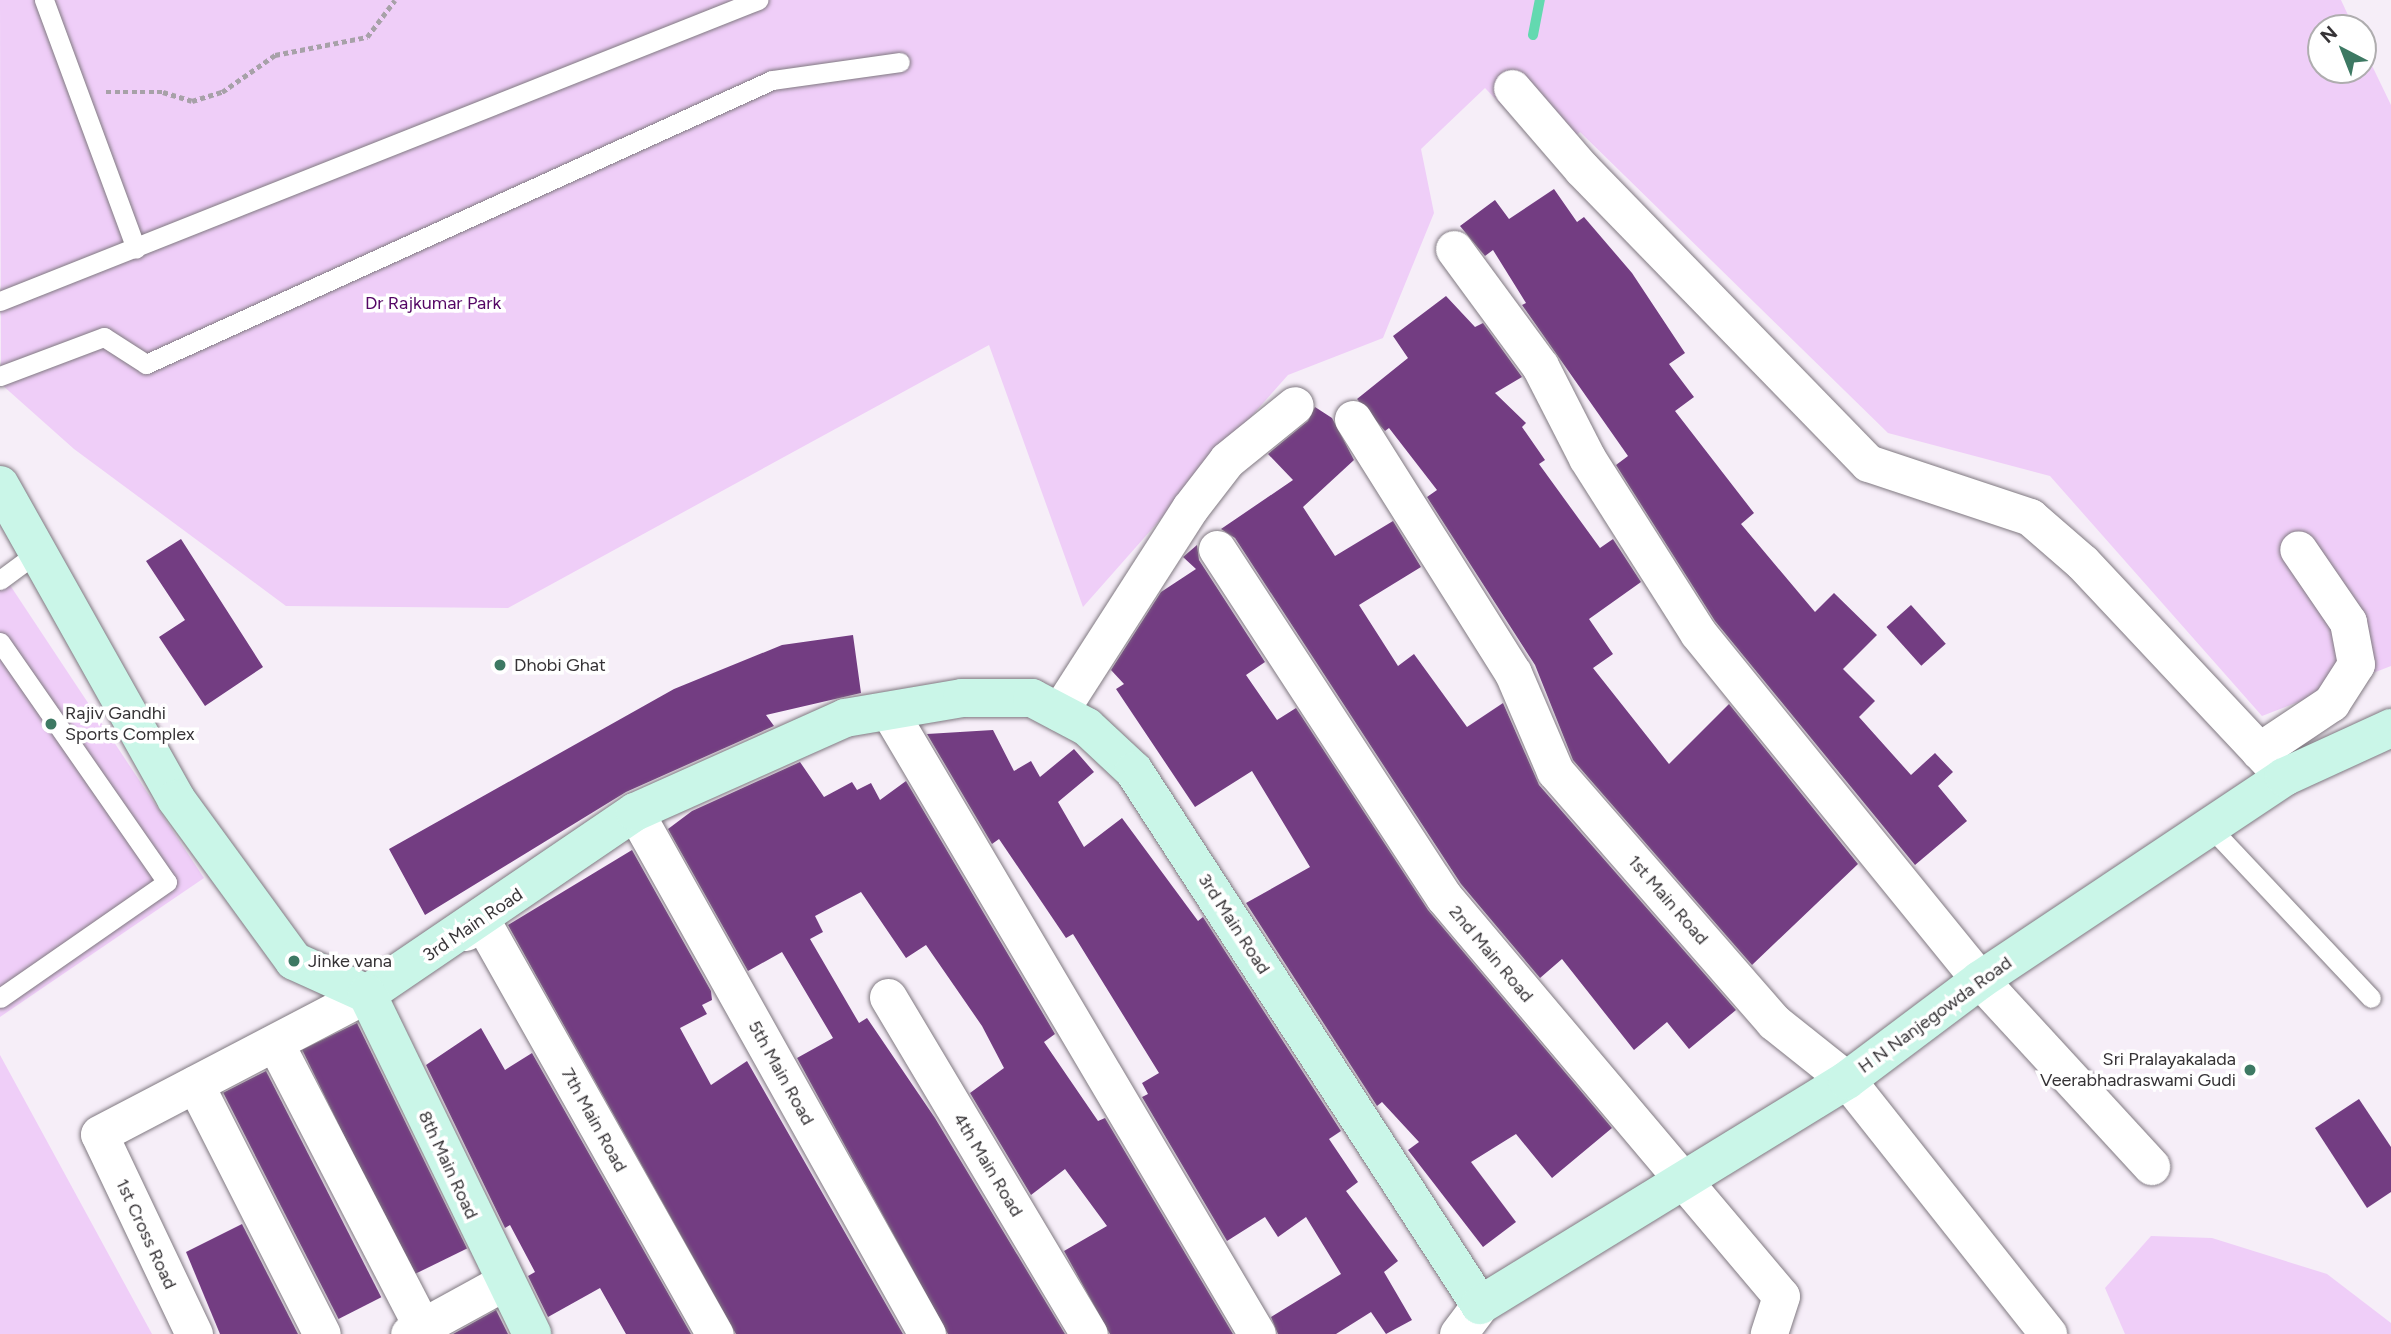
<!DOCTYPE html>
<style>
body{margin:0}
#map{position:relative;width:2391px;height:1334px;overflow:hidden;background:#f6eef8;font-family:Figtree,sans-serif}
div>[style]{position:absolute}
.green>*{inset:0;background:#efcef8}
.stream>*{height:10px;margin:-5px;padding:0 5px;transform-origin:5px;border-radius:5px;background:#63d9b0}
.building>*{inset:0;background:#733d82;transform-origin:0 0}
.path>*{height:4.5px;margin-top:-2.25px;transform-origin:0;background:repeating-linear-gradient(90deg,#a7a1a8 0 5px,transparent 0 8.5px)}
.roads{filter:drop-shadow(0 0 2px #807981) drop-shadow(0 0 2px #807981)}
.lane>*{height:19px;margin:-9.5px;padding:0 9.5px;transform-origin:9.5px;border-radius:9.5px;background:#fff}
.street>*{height:37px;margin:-18.5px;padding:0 18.5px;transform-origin:18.5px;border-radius:18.5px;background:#fff}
.secondary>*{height:38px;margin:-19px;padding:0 19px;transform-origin:19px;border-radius:19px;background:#caf6e8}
.dots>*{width:19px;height:19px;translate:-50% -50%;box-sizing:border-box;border:4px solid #fff;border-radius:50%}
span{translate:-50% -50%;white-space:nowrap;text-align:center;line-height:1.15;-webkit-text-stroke:7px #fff;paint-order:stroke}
.park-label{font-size:18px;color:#540665}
.poi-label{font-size:18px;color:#363336}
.left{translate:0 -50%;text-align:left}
.right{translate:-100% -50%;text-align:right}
.street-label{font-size:18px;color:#363336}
.north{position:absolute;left:2307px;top:14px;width:70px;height:70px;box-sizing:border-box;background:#fff;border:2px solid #afadaf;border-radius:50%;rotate:318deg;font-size:19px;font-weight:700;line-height:28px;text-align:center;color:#363336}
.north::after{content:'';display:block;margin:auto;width:24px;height:32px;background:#3d7963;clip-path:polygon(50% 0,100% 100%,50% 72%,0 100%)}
</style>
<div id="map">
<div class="green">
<div style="clip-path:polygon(0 0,2341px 0,2354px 28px,2321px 28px,2321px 70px,2363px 70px,2363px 47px,2391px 105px,2391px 666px,2262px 716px,2050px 476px,1888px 433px,1580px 132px,1551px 157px,1485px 88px,1421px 149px,1434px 213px,1383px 338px,1288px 375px,1083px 607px,989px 345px,508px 608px,286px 606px,74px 449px,1px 384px)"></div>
<div style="clip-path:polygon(0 570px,204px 878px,0 1017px)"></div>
<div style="clip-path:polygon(0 1055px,152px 1334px,0 1334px)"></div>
<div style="clip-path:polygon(2151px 1236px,2212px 1238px,2327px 1274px,2391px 1323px,2391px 1334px,2125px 1334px,2105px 1288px)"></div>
</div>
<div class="stream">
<div style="left:1533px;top:35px;width:36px;rotate:-79deg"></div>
</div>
<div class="building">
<div style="clip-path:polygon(1554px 189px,1577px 222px,1584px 217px,1632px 273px,1685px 353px,1669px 364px,1694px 397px,1675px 411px,1754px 513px,1741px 524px,1815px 612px,1834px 593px,1877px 635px,1843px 669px,1875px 701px,1859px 717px,1911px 775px,1935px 753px,1953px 772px,1938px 786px,1967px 821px,1915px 865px,1715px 621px,1616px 465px,1628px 456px,1522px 305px,1526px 303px,1493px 250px,1485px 256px,1460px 226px,1495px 200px,1509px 219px)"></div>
<div style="clip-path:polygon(1446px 296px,1475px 327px,1483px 323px,1522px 377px,1495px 393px,1526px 423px,1522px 427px,1545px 460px,1539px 464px,1600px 548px,1613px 539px,1641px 582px,1589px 619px,1613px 654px,1593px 668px,1669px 764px,1729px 704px,1858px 864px,1752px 965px,1573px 760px,1535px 665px,1427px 497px,1437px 490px,1389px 428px,1385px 431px,1357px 399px,1408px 358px,1393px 336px)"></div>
<div style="clip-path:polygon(1315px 407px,1332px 418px,1354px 460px,1303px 507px,1335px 556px,1393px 521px,1421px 567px,1359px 605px,1398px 666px,1414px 654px,1467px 727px,1503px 703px,1539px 785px,1736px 1010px,1689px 1049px,1667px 1022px,1634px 1050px,1562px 959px,1540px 978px,1461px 884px,1235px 538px,1221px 529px,1293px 480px,1268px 454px,1308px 421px)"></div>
<div style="clip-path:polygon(181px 539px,263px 667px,205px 706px,159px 637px,185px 620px,146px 561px)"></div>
<div style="clip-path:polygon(1197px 545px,1199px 560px,1265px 662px,1246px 675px,1277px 720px,1296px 708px,1428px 910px,1612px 1128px,1552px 1178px,1516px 1134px,1471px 1162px,1516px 1222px,1483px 1247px,1408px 1150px,1419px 1142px,1382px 1102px,1377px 1106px,1246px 903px,1310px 867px,1252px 771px,1195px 807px,1116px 689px,1124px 684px,1111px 670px,1161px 592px,1196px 569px,1183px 557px)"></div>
<div style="left:1911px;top:605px;width:52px;height:33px;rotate:48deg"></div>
<div style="clip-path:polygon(853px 635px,861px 693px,766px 715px,774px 726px,626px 792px,425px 915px,389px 849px,674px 689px,782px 645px)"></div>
<div style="clip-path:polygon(993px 730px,1014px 771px,1031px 761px,1040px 777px,1074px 749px,1094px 772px,1058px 802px,1084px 847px,1122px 818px,1198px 921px,1203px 917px,1341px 1131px,1329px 1139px,1358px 1182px,1346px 1191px,1398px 1261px,1384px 1272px,1412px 1320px,1386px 1334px,1371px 1312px,1336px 1334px,1278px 1334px,1271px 1317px,1341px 1274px,1306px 1217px,1278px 1237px,1265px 1217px,1227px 1241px,1142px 1097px,1148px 1094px,1142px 1083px,1159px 1073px,1073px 934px,1066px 938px,999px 839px,992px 844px,927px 734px)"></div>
<div style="clip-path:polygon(800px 762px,824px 797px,852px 782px,857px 790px,871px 783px,880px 800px,906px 781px,1055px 1034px,1044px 1042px,1098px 1121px,1105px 1118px,1233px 1334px,1110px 1334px,1064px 1251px,1107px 1226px,1065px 1169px,1031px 1195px,970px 1093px,1004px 1068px,982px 1026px,926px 945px,906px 958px,861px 892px,815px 916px,823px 932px,810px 939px,859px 1023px,867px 1018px,935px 1118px,1065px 1334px,948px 1334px,797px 1058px,833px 1038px,782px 952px,748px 971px,668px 829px,692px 811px)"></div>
<div style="clip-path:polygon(632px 850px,711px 991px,712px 1000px,702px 1005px,707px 1014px,680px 1028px,711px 1085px,747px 1061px,903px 1334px,736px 1334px,508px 925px)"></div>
<div style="left:357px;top:1023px;width:251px;height:61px;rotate:64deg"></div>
<div style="clip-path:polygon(481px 1028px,505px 1070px,532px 1053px,691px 1334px,626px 1334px,600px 1288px,548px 1317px,528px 1276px,535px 1272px,510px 1225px,505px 1228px,426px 1065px)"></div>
<div style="left:266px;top:1071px;width:254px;height:48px;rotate:63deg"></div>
<div style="clip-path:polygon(2359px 1099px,2391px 1147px,2391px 1192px,2367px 1208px,2315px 1128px)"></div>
<div style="clip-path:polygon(242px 1224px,298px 1334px,220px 1334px,186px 1252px)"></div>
<div style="clip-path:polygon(496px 1310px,508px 1334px,453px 1334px)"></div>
</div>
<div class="path">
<div style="left:106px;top:92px;width:57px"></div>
<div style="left:163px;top:92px;width:30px;rotate:17deg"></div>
<div style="left:192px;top:101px;width:31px;rotate:-17deg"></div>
<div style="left:222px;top:92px;width:65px;rotate:-34.9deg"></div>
<div style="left:275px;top:55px;width:94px;rotate:-11.1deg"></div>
<div style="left:367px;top:37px;width:46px;rotate:-52.9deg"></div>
</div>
<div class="roads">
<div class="lane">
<div style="left:44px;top:0;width:265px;rotate:69.7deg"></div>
<div style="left:0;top:301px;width:816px;rotate:-21.66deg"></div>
<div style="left:0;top:376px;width:111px;rotate:-20.6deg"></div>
<div style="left:104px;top:337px;width:50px;rotate:32.7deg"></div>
<div style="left:146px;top:364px;width:687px;rotate:-24.4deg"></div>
<div style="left:772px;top:80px;width:129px;rotate:-8deg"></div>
<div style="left:0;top:580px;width:47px;rotate:-36.4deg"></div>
<div style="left:0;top:642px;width:292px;rotate:55.2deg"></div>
<div style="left:167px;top:882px;width:203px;rotate:145.2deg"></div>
<div style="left:2209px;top:826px;width:236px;rotate:46.7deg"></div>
</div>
<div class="street">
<div style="left:1512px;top:88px;width:107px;rotate:49.2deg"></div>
<div style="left:1582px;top:169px;width:410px;rotate:45.8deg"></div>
<div style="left:1868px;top:463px;width:171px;rotate:18.4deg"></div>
<div style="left:2030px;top:517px;width:69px;rotate:40.9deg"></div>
<div style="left:2082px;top:562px;width:295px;rotate:46.8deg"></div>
<div style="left:1454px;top:249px;width:145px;rotate:53.7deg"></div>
<div style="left:1540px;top:366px;width:103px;rotate:62.9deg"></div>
<div style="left:1587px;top:458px;width:207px;rotate:57.6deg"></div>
<div style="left:1698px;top:633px;width:447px;rotate:50.9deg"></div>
<div style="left:1980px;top:980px;width:253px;rotate:47.4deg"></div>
<div style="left:1353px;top:419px;width:300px;rotate:57.8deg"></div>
<div style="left:1513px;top:673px;width:107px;rotate:66.8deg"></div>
<div style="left:1555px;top:771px;width:333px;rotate:48.9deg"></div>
<div style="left:1774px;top:1022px;width:93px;rotate:38.5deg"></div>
<div style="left:1847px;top:1080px;width:324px;rotate:51.6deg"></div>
<div style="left:1217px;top:549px;width:415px;rotate:56.9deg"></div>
<div style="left:1444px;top:897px;width:522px;rotate:49.82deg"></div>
<div style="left:1781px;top:1296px;width:40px;rotate:108deg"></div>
<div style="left:1059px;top:712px;width:242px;rotate:-57.3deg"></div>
<div style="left:1190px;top:508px;width:61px;rotate:-52.4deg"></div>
<div style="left:1227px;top:460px;width:87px;rotate:-39deg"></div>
<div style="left:890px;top:713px;width:721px;rotate:59.42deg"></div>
<div style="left:2259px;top:751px;width:87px;rotate:-33.7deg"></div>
<div style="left:2331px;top:703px;width:46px;rotate:-57.3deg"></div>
<div style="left:2356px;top:664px;width:43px;rotate:-100.8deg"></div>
<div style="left:2348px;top:622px;width:88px;rotate:-124.4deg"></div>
<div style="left:635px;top:812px;width:598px;rotate:60.78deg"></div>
<div style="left:465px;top:932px;width:20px;rotate:-27deg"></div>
<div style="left:483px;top:923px;width:472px;rotate:60.6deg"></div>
<div style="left:888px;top:997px;width:392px;rotate:59.2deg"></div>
<div style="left:275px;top:1043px;width:328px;rotate:62.6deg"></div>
<div style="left:195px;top:1084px;width:280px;rotate:63.1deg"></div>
<div style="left:194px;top:1334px;width:221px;rotate:-115.4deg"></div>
<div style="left:99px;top:1134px;width:302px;rotate:-27.6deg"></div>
<div style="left:409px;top:1334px;width:108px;rotate:-28.7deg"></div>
<div style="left:1458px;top:1334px;width:36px;rotate:-53deg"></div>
</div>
<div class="secondary">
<div style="left:0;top:485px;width:360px;rotate:60.7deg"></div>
<div style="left:176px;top:799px;width:200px;rotate:53.9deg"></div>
<div style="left:294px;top:961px;width:80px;rotate:24.3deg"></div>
<div style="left:367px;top:994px;width:324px;rotate:-34.2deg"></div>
<div style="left:635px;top:812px;width:230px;rotate:-24.1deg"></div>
<div style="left:845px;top:718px;width:119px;rotate:-9.7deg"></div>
<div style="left:962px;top:698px;width:70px"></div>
<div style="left:1032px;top:698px;width:62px;rotate:27.8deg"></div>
<div style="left:1087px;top:727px;width:64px;rotate:43.1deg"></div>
<div style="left:1134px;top:771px;width:636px;rotate:57.06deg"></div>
<div style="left:1480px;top:1305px;width:430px;rotate:-31.5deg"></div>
<div style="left:1847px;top:1080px;width:166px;rotate:-36.9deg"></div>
<div style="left:1980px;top:980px;width:366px;rotate:-33.7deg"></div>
<div style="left:2284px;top:777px;width:118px;rotate:-24.6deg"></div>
<div style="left:367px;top:994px;width:378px;rotate:64.1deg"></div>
</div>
</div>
<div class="dots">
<div style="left:500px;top:665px;background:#3d7963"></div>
<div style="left:51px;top:724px;background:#3d7963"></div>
<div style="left:294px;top:961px;background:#3d7963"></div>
<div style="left:2250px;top:1070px;background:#3d7963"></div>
</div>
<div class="park-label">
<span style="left:433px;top:303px">Dr Rajkumar Park</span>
</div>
<div class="poi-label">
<span class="left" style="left:514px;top:665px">Dhobi Ghat</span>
<span class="left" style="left:65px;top:724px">Rajiv Gandhi<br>Sports Complex</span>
<span class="left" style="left:308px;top:961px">Jinke vana</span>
<span class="right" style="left:2236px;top:1070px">Sri Pralayakalada<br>Veerabhadraswami Gudi</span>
</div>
<div class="street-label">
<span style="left:1668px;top:900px;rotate:49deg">1st Main Road</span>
<span style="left:1234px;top:924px;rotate:57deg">3rd Main Road</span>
<span style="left:473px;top:925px;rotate:-34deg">3rd Main Road</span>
<span style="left:1491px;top:954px;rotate:50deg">2nd Main Road</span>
<span style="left:1935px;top:1015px;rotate:-36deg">H N Nanjegowda Road</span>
<span style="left:781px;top:1073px;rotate:61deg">5th Main Road</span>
<span style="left:594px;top:1120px;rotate:61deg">7th Main Road</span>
<span style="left:448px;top:1165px;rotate:65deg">8th Main Road</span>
<span style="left:988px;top:1165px;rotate:59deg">4th Main Road</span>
<span style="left:146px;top:1234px;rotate:65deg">1st Cross Road</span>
</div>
<div class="north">N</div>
</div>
